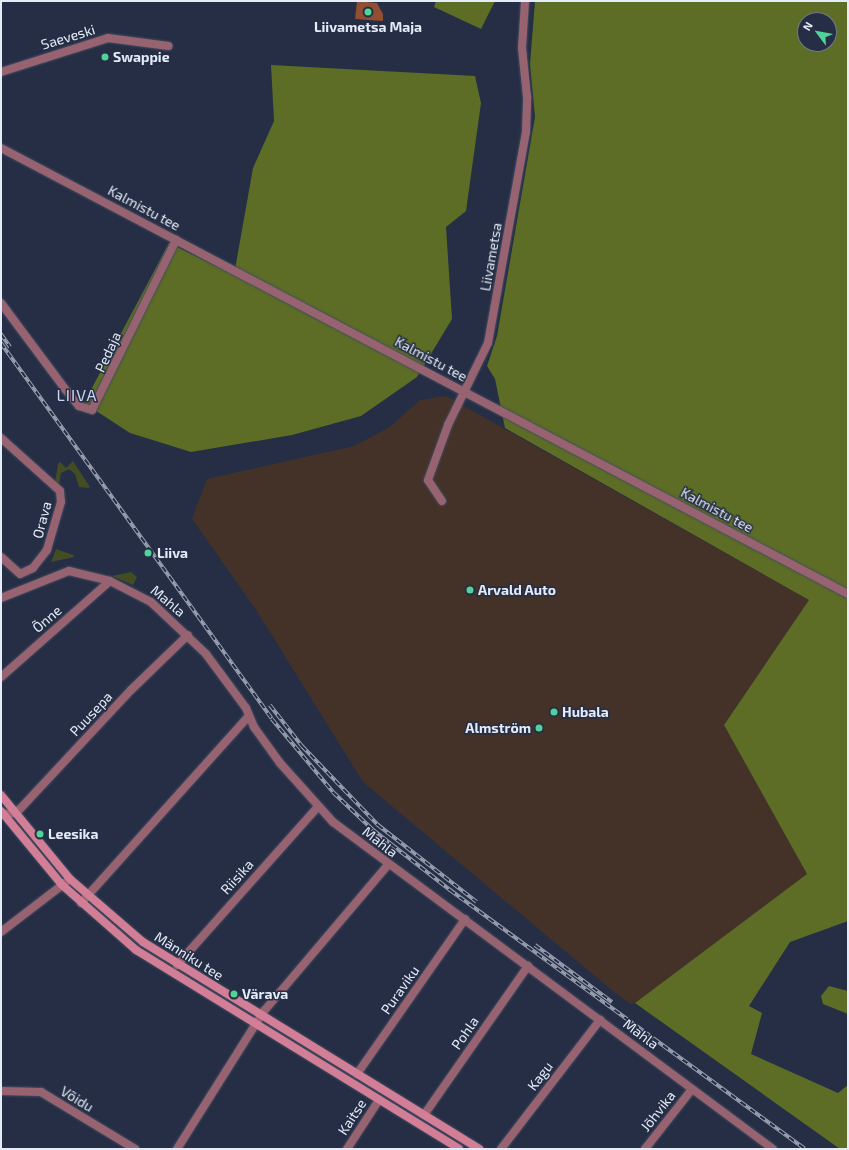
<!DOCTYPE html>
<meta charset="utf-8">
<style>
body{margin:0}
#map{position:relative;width:849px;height:1150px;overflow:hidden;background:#252e44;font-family:"Exo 2",sans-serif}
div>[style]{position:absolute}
.industrial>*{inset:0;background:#443229}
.green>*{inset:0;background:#434d24}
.forest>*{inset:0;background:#5d6d25}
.building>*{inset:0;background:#914e32}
.roads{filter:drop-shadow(0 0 1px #444c61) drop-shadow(0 0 1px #444c61)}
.street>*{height:8px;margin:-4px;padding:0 4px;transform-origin:4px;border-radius:4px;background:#986371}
.secondary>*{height:8px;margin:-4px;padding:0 4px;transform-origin:4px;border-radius:4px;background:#d27e96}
.rail>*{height:3.5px;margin-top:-1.75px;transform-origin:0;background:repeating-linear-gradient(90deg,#252e44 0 6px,#9ba3b4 0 12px);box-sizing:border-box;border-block:1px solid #9ba3b4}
.dots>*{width:11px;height:11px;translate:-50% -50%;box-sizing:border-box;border:2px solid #252e44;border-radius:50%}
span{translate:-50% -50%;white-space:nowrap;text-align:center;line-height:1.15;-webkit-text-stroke:3px #252e44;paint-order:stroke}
.poi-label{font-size:14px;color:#e4ebf9;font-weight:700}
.left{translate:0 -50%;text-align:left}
.right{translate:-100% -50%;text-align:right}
.street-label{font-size:14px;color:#e4ebf9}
.quarter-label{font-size:16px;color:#cad7f4;letter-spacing:1px}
.frame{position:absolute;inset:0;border:2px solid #e4ebf9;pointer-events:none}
.north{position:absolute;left:797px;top:12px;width:40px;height:40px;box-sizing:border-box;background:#252e44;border:1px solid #717a8c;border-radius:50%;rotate:302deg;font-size:11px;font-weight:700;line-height:16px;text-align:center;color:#e4ebf9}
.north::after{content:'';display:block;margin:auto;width:14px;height:18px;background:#51d398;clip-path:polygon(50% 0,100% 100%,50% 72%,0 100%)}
</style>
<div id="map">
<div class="industrial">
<div style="clip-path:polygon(446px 396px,809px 600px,724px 725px,807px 874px,635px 1003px,631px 1004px,619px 996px,363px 782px,255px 608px,192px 519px,207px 479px,354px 446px,390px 427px,420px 400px)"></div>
</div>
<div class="green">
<div style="clip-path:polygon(73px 461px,90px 487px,88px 488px,79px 487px,75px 474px,69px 469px,61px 473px,59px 486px,55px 482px,58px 464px,60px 462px,66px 468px)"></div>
<div style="clip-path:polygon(56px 549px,73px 555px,74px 557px,51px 562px)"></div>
<div style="clip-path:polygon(131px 572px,137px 577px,133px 585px,112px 576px)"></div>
</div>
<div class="forest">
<div style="clip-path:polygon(436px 1px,495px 1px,481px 29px,434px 7px)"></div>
<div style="clip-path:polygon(evenodd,535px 1px,848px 1px,848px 921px,790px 942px,749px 1006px,762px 1013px,751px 1054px,838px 1093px,848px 1085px,848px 1149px,840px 1149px,635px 1003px,807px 874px,724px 725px,809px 600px,505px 428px,495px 379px,487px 366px,497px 336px,535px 117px,530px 64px,535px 1px,805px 20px,829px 20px,829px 44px,805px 44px,805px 20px)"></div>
<div style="clip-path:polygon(271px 65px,475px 76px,481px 103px,466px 211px,446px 227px,452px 319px,417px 377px,361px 416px,292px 435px,191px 452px,130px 433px,84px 403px,169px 243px,234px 275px,253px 168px,274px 121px)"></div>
<div style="clip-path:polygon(829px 986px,848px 991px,848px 1014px,823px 1004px,821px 996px)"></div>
</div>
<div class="building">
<div style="clip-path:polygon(357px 1px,377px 3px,383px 14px,383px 21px,355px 19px)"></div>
</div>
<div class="roads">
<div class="street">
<div style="left:1px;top:72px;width:112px;rotate:-17.6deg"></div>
<div style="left:108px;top:38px;width:61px;rotate:7.6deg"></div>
<div style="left:1px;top:148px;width:957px;rotate:27.77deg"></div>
<div style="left:1px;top:303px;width:107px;rotate:53.3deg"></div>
<div style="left:65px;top:389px;width:22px;rotate:51deg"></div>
<div style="left:79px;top:406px;width:14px;rotate:17deg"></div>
<div style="left:92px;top:410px;width:190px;rotate:-63.7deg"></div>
<div style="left:1px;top:438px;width:79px;rotate:41.9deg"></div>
<div style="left:60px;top:491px;width:11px;rotate:85deg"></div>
<div style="left:61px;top:502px;width:50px;rotate:106.3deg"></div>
<div style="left:47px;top:550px;width:23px;rotate:128deg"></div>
<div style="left:33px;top:568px;width:14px;rotate:155deg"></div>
<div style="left:20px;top:574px;width:25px;rotate:-138deg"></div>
<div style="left:442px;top:501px;width:25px;rotate:-124deg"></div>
<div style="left:428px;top:480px;width:59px;rotate:-70deg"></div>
<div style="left:448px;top:425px;width:91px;rotate:-64deg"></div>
<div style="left:488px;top:343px;width:214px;rotate:-79.8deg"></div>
<div style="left:526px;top:132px;width:35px;rotate:-88deg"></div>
<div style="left:527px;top:97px;width:49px;rotate:-95.8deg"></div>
<div style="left:522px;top:48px;width:47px;rotate:-86.3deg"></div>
<div style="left:1px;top:598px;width:73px;rotate:-21.7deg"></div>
<div style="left:69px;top:571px;width:42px;rotate:13.7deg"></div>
<div style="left:110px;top:581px;width:46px;rotate:27.1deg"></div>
<div style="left:151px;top:602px;width:76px;rotate:43.4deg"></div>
<div style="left:206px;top:654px;width:67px;rotate:53.5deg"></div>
<div style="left:246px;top:708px;width:21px;rotate:67deg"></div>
<div style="left:254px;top:727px;width:44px;rotate:54.2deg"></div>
<div style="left:280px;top:763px;width:79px;rotate:48.1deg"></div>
<div style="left:333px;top:822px;width:548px;rotate:36.62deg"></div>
<div style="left:1px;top:677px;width:145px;rotate:-41.4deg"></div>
<div style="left:4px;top:814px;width:11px;rotate:-5deg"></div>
<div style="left:15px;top:813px;width:6px;rotate:-39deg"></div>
<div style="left:20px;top:809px;width:163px;rotate:-47deg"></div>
<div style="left:131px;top:690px;width:79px;rotate:-44deg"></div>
<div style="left:81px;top:903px;width:251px;rotate:-48.1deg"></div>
<div style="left:1px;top:932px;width:87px;rotate:-37.5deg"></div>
<div style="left:177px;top:965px;width:212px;rotate:-48.3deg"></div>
<div style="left:357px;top:1074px;width:189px;rotate:-55.1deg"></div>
<div style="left:1px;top:1091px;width:40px;rotate:1.4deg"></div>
<div style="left:41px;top:1092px;width:110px;rotate:31.2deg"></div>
<div style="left:424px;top:1115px;width:182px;rotate:-55.1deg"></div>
<div style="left:177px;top:1149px;width:163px;rotate:-57.8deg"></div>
<div style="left:264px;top:1011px;width:192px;rotate:-49.7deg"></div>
<div style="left:347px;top:1149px;width:59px;rotate:-56.9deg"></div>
<div style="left:501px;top:1149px;width:163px;rotate:-52.5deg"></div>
<div style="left:645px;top:1149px;width:76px;rotate:-51.9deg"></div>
</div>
<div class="secondary">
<div style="left:1px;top:795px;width:109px;rotate:50.6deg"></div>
<div style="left:70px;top:879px;width:96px;rotate:40.8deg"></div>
<div style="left:143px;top:942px;width:395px;rotate:31.6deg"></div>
<div style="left:1px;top:811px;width:96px;rotate:50.5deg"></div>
<div style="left:62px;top:885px;width:98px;rotate:41.3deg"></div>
<div style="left:136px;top:950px;width:379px;rotate:31.6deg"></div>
</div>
</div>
<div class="rail">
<div style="left:1px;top:334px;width:16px;rotate:55deg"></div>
<div style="left:1px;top:343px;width:463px;rotate:54.2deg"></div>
<div style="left:272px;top:719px;width:95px;rotate:50.1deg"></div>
<div style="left:333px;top:792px;width:55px;rotate:43.5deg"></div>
<div style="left:373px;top:830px;width:98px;rotate:37.9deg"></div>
<div style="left:450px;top:890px;width:439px;rotate:36.1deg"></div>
<div style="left:270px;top:705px;width:52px;rotate:52deg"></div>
<div style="left:302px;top:746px;width:110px;rotate:46.1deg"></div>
<div style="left:378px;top:825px;width:125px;rotate:37.9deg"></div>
<div style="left:535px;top:945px;width:96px;rotate:36.5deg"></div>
</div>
<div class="dots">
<div style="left:368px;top:12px;background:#51d398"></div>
<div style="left:105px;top:57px;background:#51d398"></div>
<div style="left:148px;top:553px;background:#51d398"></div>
<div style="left:470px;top:590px;background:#51d398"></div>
<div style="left:554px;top:712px;background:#51d398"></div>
<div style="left:539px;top:728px;background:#51d398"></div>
<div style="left:40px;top:834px;background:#51d398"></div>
<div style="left:234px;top:994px;background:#51d398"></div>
</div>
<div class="poi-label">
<span style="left:368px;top:27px">Liivametsa Maja</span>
<span class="left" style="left:113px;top:57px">Swappie</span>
<span class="left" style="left:157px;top:553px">Liiva</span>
<span class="left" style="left:478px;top:590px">Arvald Auto</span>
<span class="left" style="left:562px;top:712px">Hubala</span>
<span class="right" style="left:531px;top:728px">Almström</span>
<span class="left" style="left:48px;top:834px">Leesika</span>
<span class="left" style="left:242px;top:994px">Värava</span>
</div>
<div class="street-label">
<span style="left:68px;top:37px;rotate:-17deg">Saeveski</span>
<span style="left:144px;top:208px;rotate:28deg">Kalmistu tee</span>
<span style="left:491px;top:257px;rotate:-80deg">Liivametsa</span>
<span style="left:108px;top:352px;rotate:-65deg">Pedaja</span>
<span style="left:431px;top:359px;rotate:28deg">Kalmistu tee</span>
<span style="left:717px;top:510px;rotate:28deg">Kalmistu tee</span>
<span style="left:42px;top:520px;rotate:-75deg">Orava</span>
<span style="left:168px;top:601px;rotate:40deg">Mahla</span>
<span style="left:47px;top:619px;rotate:-41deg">Õnne</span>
<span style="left:91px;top:714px;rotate:-47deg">Puusepa</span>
<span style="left:380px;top:842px;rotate:38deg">Mahla</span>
<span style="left:237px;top:877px;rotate:-48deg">Riisika</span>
<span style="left:189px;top:956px;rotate:32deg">Männiku tee</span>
<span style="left:400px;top:990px;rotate:-55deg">Puraviku</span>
<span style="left:465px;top:1033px;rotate:-55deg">Pohla</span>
<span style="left:641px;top:1034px;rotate:37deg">Mahla</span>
<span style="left:540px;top:1076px;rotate:-53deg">Kagu</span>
<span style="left:77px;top:1099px;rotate:31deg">Võidu</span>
<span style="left:658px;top:1111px;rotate:-52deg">Jõhvika</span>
<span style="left:352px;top:1117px;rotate:-57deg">Kaitse</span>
</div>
<div class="quarter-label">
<span style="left:77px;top:395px">LIIVA</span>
</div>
<div class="frame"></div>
<div class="north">N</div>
</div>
